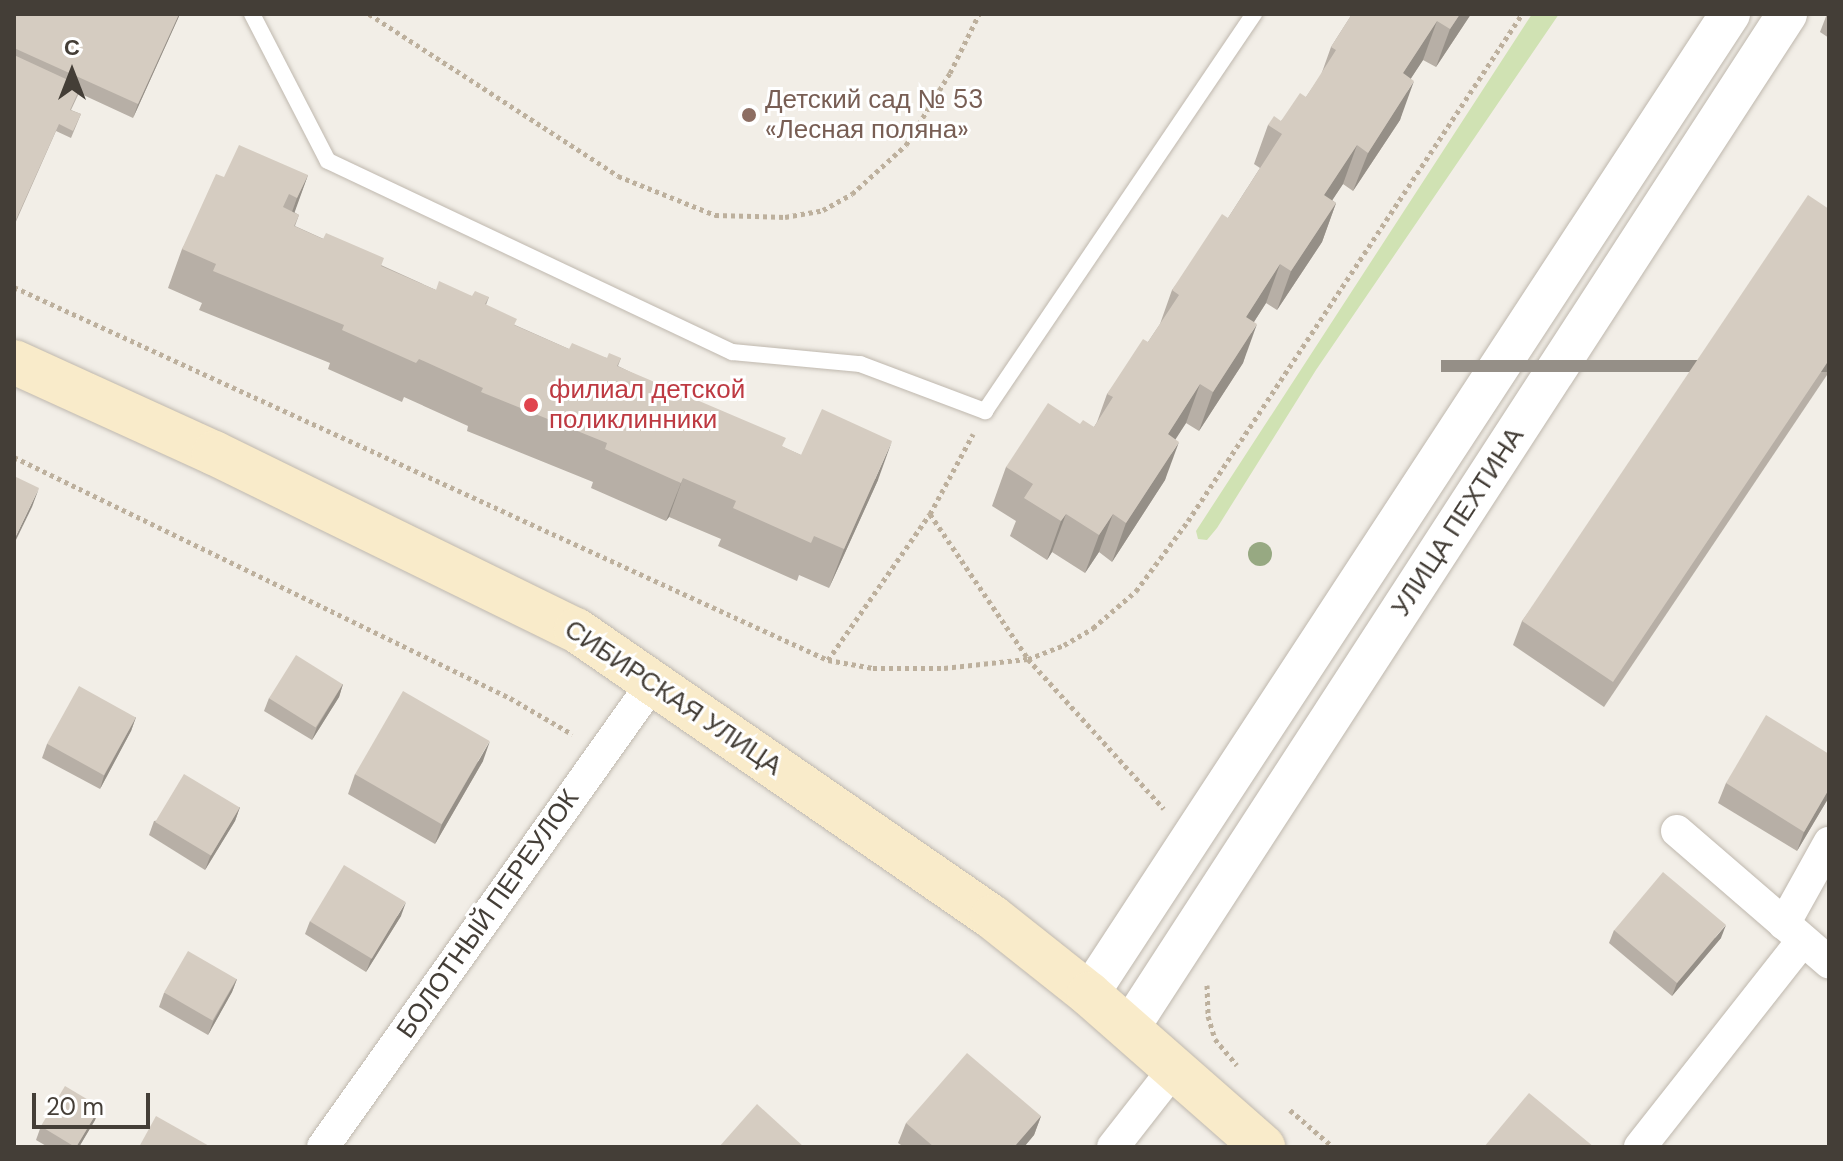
<!DOCTYPE html>
<meta charset="utf-8">
<style>
body{margin:0}
#map{position:relative;width:1843px;height:1161px;overflow:hidden;background:#f2eee7;font-family:"DM Sans",sans-serif}
div>[style]{position:absolute}
.green>*{inset:0;background:#d0e2b3}
.path>*{height:5px;margin-top:-2.5px;transform-origin:0;background:repeating-linear-gradient(90deg,#bdb09d 0 4px,transparent 0 8px)}
.roads{filter:drop-shadow(0 0 2px #bfb8ae) drop-shadow(0 0 2px #bfb8ae)}
.service>*{height:16px;margin:-8px;padding:0 8px;transform-origin:8px;border-radius:8px;background:#fff}
.minor>*{height:32px;margin:-16px;padding:0 16px;transform-origin:16px;border-radius:16px;background:#fff}
.tertiary>*{height:40px;margin:-20px;padding:0 20px;transform-origin:20px;border-radius:20px;background:#fff}
.secondary>*{height:44px;margin:-22px;padding:0 22px;transform-origin:22px;border-radius:22px;background:#f9ebca}
.trees>*{width:24px;height:24px;margin:-12px;border-radius:50%;background:#97a982}
.wall>*{inset:0;background:#b7afa6}
.shaded-wall>*{inset:0;background:#958f87;transform-origin:0 0}
.building>*{inset:0;background:#d5ccc1;transform-origin:0 0}
.dots>*{width:22px;height:22px;translate:-50% -50%;box-sizing:border-box;border:4px solid #fff;border-radius:50%}
span{translate:-50% -50%;white-space:nowrap;text-align:center;line-height:1.15;-webkit-text-stroke:6px #fff;paint-order:stroke}
.education-label{font-size:26px;color:#785e54}
.left{translate:0 -50%;text-align:left}
.health-label{font-size:26px;color:#be3a42}
.street-label{font-size:26px;color:#443e37}
.frame{position:absolute;inset:0;border:16px solid #443e37;pointer-events:none}
.north{position:absolute;left:32px;top:32px;width:80px;height:80px;-webkit-text-stroke:6px #fff;paint-order:stroke;rotate:0deg;font-size:22px;font-weight:700;line-height:32px;text-align:center;color:#443e37}
.north::after{content:'';display:block;margin:auto;width:28px;height:36px;background:#443e37;clip-path:polygon(50% 0,100% 100%,50% 72%,0 100%)}
.scale{position:absolute;left:32px;top:1093px;width:118px;height:36px;box-sizing:border-box;border:4px solid #443e37;border-top:0;padding-left:10px;font-size:24px;line-height:28px;white-space:nowrap;color:#443e37;-webkit-text-stroke:6px #fff;paint-order:stroke}
</style>
<div id="map">
<div class="green">
<div style="clip-path:polygon(1532px 14px,1559px 14px,1316px 370px,1217px 528px,1207px 540px,1198px 539px,1196px 531px)"></div>
</div>
<div class="path">
<div style="left:369px;top:14px;width:297px;rotate:33deg"></div>
<div style="left:618px;top:176px;width:105px;rotate:21.9deg"></div>
<div style="left:715px;top:215px;width:70px;rotate:1.6deg"></div>
<div style="left:785px;top:217px;width:39px;rotate:-10deg"></div>
<div style="left:823px;top:210px;width:33px;rotate:-29deg"></div>
<div style="left:852px;top:194px;width:73px;rotate:-42.2deg"></div>
<div style="left:906px;top:145px;width:84px;rotate:-58.6deg"></div>
<div style="left:950px;top:73px;width:66px;rotate:-63.8deg"></div>
<div style="left:14px;top:287px;width:895px;rotate:24.62deg"></div>
<div style="left:828px;top:660px;width:46px;rotate:10.1deg"></div>
<div style="left:873px;top:668px;width:71px"></div>
<div style="left:944px;top:668px;width:84px;rotate:-6.1deg"></div>
<div style="left:1028px;top:659px;width:39px;rotate:-21deg"></div>
<div style="left:1064px;top:645px;width:34px;rotate:-30deg"></div>
<div style="left:1093px;top:628px;width:57px;rotate:-40.7deg"></div>
<div style="left:1136px;top:591px;width:87px;rotate:-53.4deg"></div>
<div style="left:1188px;top:521px;width:607px;rotate:-56.62deg"></div>
<div style="left:14px;top:457px;width:551px;rotate:25.91deg"></div>
<div style="left:510px;top:698px;width:72px;rotate:30.1deg"></div>
<div style="left:930px;top:514px;width:91px;rotate:-61.7deg"></div>
<div style="left:828px;top:660px;width:178px;rotate:-55.1deg"></div>
<div style="left:930px;top:514px;width:175px;rotate:55.9deg"></div>
<div style="left:1028px;top:659px;width:202px;rotate:47.8deg"></div>
<div style="left:1207px;top:985px;width:31px;rotate:88deg"></div>
<div style="left:1208px;top:1016px;width:24px;rotate:73deg"></div>
<div style="left:1215px;top:1039px;width:34px;rotate:50deg"></div>
<div style="left:1290px;top:1110px;width:57px;rotate:40.7deg"></div>
</div>
<div class="roads">
<div class="service">
<div style="left:252px;top:14px;width:165px;rotate:62.7deg"></div>
<div style="left:328px;top:161px;width:447px;rotate:25.3deg"></div>
<div style="left:732px;top:352px;width:129px;rotate:5.4deg"></div>
<div style="left:860px;top:364px;width:134px;rotate:20.6deg"></div>
<div style="left:985px;top:411px;width:480px;rotate:-55.9deg"></div>
</div>
<div class="minor">
<div style="left:1677px;top:831px;width:201px;rotate:40.8deg"></div>
<div style="left:1784px;top:924px;width:93px;rotate:-60.9deg"></div>
<div style="left:323px;top:1147px;width:572px;rotate:-54.61deg"></div>
<div style="left:1113px;top:1147px;width:99px;rotate:-52deg"></div>
<div style="left:1640px;top:1147px;width:263px;rotate:-51.8deg"></div>
</div>
<div class="tertiary">
<div style="left:1089px;top:994px;width:1171px;rotate:-56.81deg"></div>
<div style="left:1128px;top:1030px;width:1211px;rotate:-57.03deg"></div>
</div>
<div class="secondary">
<div style="left:14px;top:362px;width:220px;rotate:24.5deg"></div>
<div style="left:214px;top:453px;width:403px;rotate:26.1deg"></div>
<div style="left:576px;top:630px;width:505px;rotate:34.6deg"></div>
<div style="left:992px;top:917px;width:124px;rotate:38.4deg"></div>
<div style="left:1089px;top:994px;width:232px;rotate:41.3deg"></div>
</div>
</div>
<div class="trees">
<div style="left:1260px;top:554px"></div>
</div>
<div class="wall">
<div style="clip-path:polygon(14px 14px,180px 14px,133px 118px,79px 93px,71px 110px,81px 114px,71px 138px,56px 131px,14px 226px)"></div>
<div style="clip-path:polygon(1352px 14px,1471px 14px,1436px 67px,1423px 60px,1411px 78px,1400px 120px,1353px 191px,1343px 184px,1332px 200px,1336px 203px,1322px 242px,1277px 310px,1266px 303px,1254px 322px,1243px 363px,1199px 431px,1186px 423px,1175px 439px,1165px 480px,1112px 562px,1099px 552px,1085px 573px,1052px 552px,1047px 560px,1010px 536px,1016px 521px,992px 506px,1006px 467px,1080px 424px,1094px 427px,1097px 422px,1107px 394px,1148px 342px,1160px 324px,1172px 290px,1228px 218px,1260px 168px,1254px 164px,1268px 125px,1281px 121px,1306px 97px,1321px 75px,1331px 47px)"></div>
<div style="clip-path:polygon(1827px 14px,1829px 14px,1829px 38px,1820px 32px)"></div>
<div style="clip-path:polygon(308px 175px,294px 212px,299px 215px,295px 226px,436px 290px,472px 296px,489px 297px,486px 305px,515px 325px,569px 349px,607px 358px,621px 358px,618px 366px,783px 447px,801px 455px,878px 480px,829px 588px,799px 575px,797px 581px,718px 546px,721px 539px,669px 517px,666px 521px,591px 488px,593px 482px,467px 431px,468px 426px,404px 397px,402px 402px,328px 369px,330px 363px,199px 310px,202px 303px,168px 288px,182px 249px,224px 177px)"></div>
<div style="clip-path:polygon(1829px 209px,1829px 372px,1604px 707px,1513px 645px,1522px 621px)"></div>
<div style="clip-path:polygon(343px 684px,339px 697px,312px 740px,264px 711px,269px 698px)"></div>
<div style="clip-path:polygon(136px 717px,131px 731px,100px 789px,42px 758px,47px 744px)"></div>
<div style="clip-path:polygon(1829px 754px,1829px 797px,1797px 851px,1718px 803px,1726px 783px)"></div>
<div style="clip-path:polygon(483px 761px,435px 844px,348px 794px,355px 774px)"></div>
<div style="clip-path:polygon(240px 807px,235px 821px,205px 870px,149px 835px,154px 821px)"></div>
<div style="clip-path:polygon(401px 916px,366px 972px,305px 934px,310px 921px)"></div>
<div style="clip-path:polygon(1614px 930px,1721px 938px,1672px 996px,1609px 943px)"></div>
<div style="clip-path:polygon(237px 979px,232px 992px,208px 1035px,159px 1007px,164px 993px)"></div>
<div style="clip-path:polygon(100px 1107px,95px 1120px,79px 1147px,48px 1147px,36px 1140px,41px 1126px)"></div>
<div style="clip-path:polygon(1041px 1116px,1034px 1135px,1024px 1147px,904px 1147px,898px 1143px,906px 1123px)"></div>
</div>
<div class="shaded-wall">
<div style="clip-path:polygon(179px 14px,180px 14px,133px 118px,138px 104px)"></div>
<div style="clip-path:polygon(1460px 14px,1471px 14px,1436px 67px,1450px 29px)"></div>
<div style="clip-path:polygon(1437px 21px,1423px 60px,1389px 112px,1403px 73px)"></div>
<div style="clip-path:polygon(1414px 81px,1400px 120px,1353px 191px,1368px 153px)"></div>
<div style="clip-path:polygon(1357px 145px,1343px 184px,1310px 234px,1324px 195px)"></div>
<div style="clip-path:polygon(308px 175px,294px 214px,283px 237px,297px 198px)"></div>
<div style="clip-path:polygon(1336px 203px,1322px 242px,1277px 310px,1291px 271px)"></div>
<div style="clip-path:polygon(1280px 264px,1266px 303px,1232px 356px,1246px 317px)"></div>
<div style="clip-path:polygon(1257px 324px,1243px 363px,1199px 431px,1213px 392px)"></div>
<div style="left:1829px;top:360px;width:12px;height:388px;rotate:90deg"></div>
<div style="clip-path:polygon(1200px 384px,1186px 423px,1154px 473px,1168px 434px)"></div>
<div style="clip-path:polygon(892px 441px,878px 480px,829px 588px,844px 549px)"></div>
<div style="clip-path:polygon(1179px 442px,1165px 480px,1112px 562px,1126px 523px)"></div>
<div style="clip-path:polygon(683px 478px,669px 517px,666px 521px,681px 483px)"></div>
<div style="clip-path:polygon(39px 488px,32px 507px,14px 544px,14px 540px)"></div>
<div style="clip-path:polygon(1066px 514px,1052px 552px,1047px 560px,1061px 521px)"></div>
<div style="clip-path:polygon(1113px 514px,1099px 552px,1085px 573px,1099px 535px)"></div>
<div style="clip-path:polygon(343px 684px,339px 697px,312px 740px,317px 727px)"></div>
<div style="clip-path:polygon(136px 717px,131px 731px,100px 789px,104px 776px)"></div>
<div style="clip-path:polygon(490px 741px,483px 761px,435px 844px,442px 824px)"></div>
<div style="clip-path:polygon(1829px 789px,1829px 797px,1797px 851px,1804px 832px)"></div>
<div style="clip-path:polygon(240px 807px,235px 821px,205px 870px,210px 857px)"></div>
<div style="clip-path:polygon(406px 902px,401px 916px,366px 972px,371px 959px)"></div>
<div style="clip-path:polygon(1726px 925px,1721px 938px,1672px 996px,1677px 983px)"></div>
<div style="clip-path:polygon(237px 979px,232px 992px,208px 1035px,213px 1022px)"></div>
<div style="clip-path:polygon(100px 1107px,95px 1120px,79px 1147px,76px 1147px)"></div>
<div style="clip-path:polygon(1041px 1116px,1034px 1135px,1024px 1147px,1014px 1147px)"></div>
</div>
<div class="building">
<div style="clip-path:polygon(14px 14px,179px 14px,138px 104px,14px 48px)"></div>
<div style="clip-path:polygon(1352px 14px,1460px 14px,1450px 29px,1437px 21px,1403px 73px,1414px 81px,1368px 153px,1357px 145px,1324px 195px,1336px 203px,1291px 271px,1280px 264px,1246px 317px,1257px 324px,1213px 392px,1200px 384px,1168px 434px,1179px 442px,1126px 523px,1113px 514px,1099px 535px,1066px 514px,1061px 521px,1024px 498px,1033px 484px,1006px 467px,1048px 403px,1080px 424px,1083px 420px,1094px 427px,1113px 397px,1107px 394px,1143px 339px,1148px 342px,1179px 295px,1172px 290px,1222px 214px,1228px 218px,1282px 134px,1268px 125px,1274px 116px,1281px 121px,1300px 93px,1306px 97px,1336px 50px,1331px 47px)"></div>
<div style="clip-path:polygon(14px 55px,81px 86px,70px 110px,81px 114px,73px 131px,59px 124px,14px 224px)"></div>
<div style="clip-path:polygon(239px 145px,308px 175px,297px 198px,289px 194px,283px 207px,299px 215px,294px 226px,323px 239px,326px 233px,384px 258px,381px 266px,436px 290px,439px 281px,472px 296px,475px 291px,489px 297px,485px 304px,517px 319px,514px 325px,569px 349px,572px 343px,607px 358px,609px 353px,621px 358px,617px 366px,786px 438px,782px 446px,801px 455px,822px 409px,892px 441px,844px 549px,814px 536px,811px 543px,733px 508px,736px 501px,683px 478px,681px 483px,605px 449px,607px 443px,481px 392px,483px 388px,419px 359px,416px 363px,342px 330px,344px 325px,213px 271px,216px 264px,182px 249px,216px 174px,224px 177px)"></div>
<div style="clip-path:polygon(1808px 195px,1829px 209px,1829px 360px,1613px 682px,1522px 621px)"></div>
<div style="clip-path:polygon(14px 476px,39px 488px,14px 540px)"></div>
<div style="left:296px;top:655px;width:55px;height:51px;rotate:32deg"></div>
<div style="left:79px;top:686px;width:65px;height:66px;rotate:29deg"></div>
<div style="left:403px;top:691px;width:100px;height:96px;rotate:30deg"></div>
<div style="clip-path:polygon(1766px 715px,1829px 754px,1829px 789px,1804px 832px,1726px 783px)"></div>
<div style="left:184px;top:774px;width:65px;height:56px;rotate:31deg"></div>
<div style="left:344px;top:865px;width:72px;height:66px;rotate:31deg"></div>
<div style="left:1663px;top:872px;width:82px;height:76px;rotate:40deg"></div>
<div style="left:188px;top:951px;width:56px;height:48px;rotate:30deg"></div>
<div style="clip-path:polygon(967px 1053px,1041px 1116px,1014px 1147px,934px 1147px,906px 1123px)"></div>
<div style="left:65px;top:1086px;width:41px;height:47px;rotate:31deg"></div>
<div style="clip-path:polygon(1529px 1093px,1594px 1147px,1484px 1147px)"></div>
<div style="clip-path:polygon(757px 1104px,804px 1147px,719px 1147px)"></div>
<div style="clip-path:polygon(156px 1116px,211px 1147px,139px 1147px)"></div>
</div>
<div class="dots">
<div style="left:749px;top:115px;background:#8d6e63"></div>
<div style="left:531px;top:405px;background:#e0444e"></div>
</div>
<div class="education-label">
<span class="left" style="left:765px;top:115px">Детский сад № 53<br>«Лесная поляна»</span>
</div>
<div class="health-label">
<span class="left" style="left:549px;top:405px">филиал детской<br>поликлинники</span>
</div>
<div class="street-label">
<span style="left:1458px;top:522px;rotate:-57deg">УЛИЦА ПЕХТИНА</span>
<span style="left:673px;top:698px;rotate:34deg">СИБИРСКАЯ УЛИЦА</span>
<span style="left:488px;top:914px;rotate:-55deg">БОЛОТНЫЙ ПЕРЕУЛОК</span>
</div>
<div class="frame"></div>
<div class="north">С</div>
<div class="scale">20 m</div>
</div>
